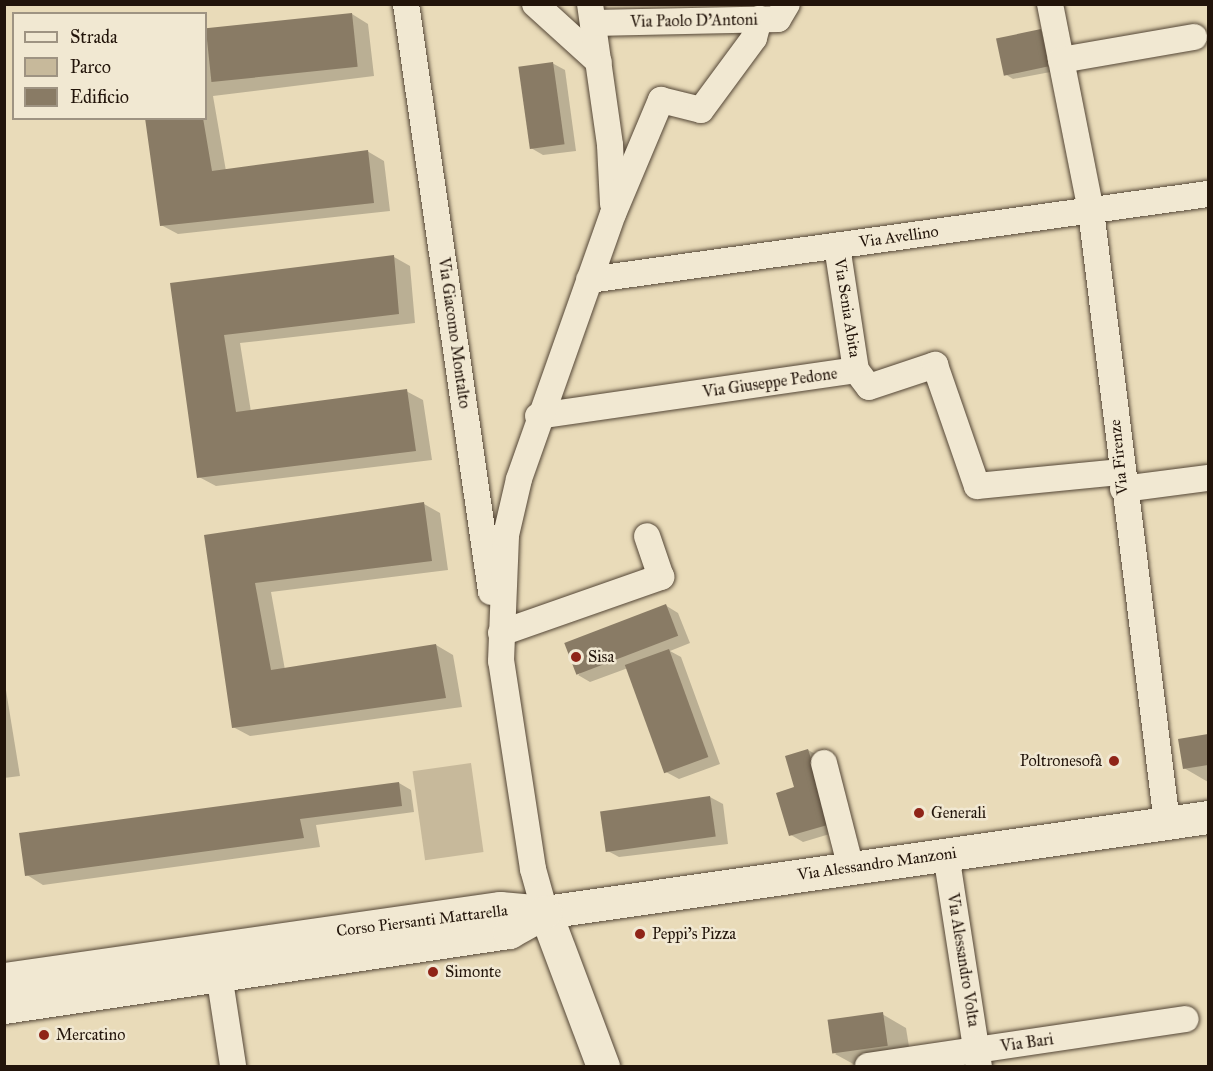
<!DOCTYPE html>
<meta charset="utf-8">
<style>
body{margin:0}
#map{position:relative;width:1213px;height:1071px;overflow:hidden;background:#e9dbb9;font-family:"IM FELL Great Primer",serif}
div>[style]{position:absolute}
.green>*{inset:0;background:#c7b99b;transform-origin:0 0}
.shadow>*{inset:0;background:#0003}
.building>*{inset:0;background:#897b65;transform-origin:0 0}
.roads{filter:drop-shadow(0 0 2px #544636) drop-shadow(0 0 2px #544636)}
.minor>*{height:26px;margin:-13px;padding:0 13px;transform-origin:13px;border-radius:13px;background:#f1e8d2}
.secondary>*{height:33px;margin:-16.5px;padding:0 16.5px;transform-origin:16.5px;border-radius:16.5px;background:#f1e8d2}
.dots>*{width:16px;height:16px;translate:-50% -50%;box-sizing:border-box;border:3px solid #f1e8d2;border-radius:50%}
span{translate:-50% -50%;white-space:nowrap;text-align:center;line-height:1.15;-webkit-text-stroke:5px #f1e8d2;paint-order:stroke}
.street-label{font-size:16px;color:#22140a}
.poi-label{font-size:16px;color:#22140a}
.left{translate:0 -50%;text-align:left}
.right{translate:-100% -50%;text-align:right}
.frame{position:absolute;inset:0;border:6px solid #22140a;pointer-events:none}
.legend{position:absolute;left:12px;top:12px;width:195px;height:108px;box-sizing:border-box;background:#f1e8d2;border:2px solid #9e9382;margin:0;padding:8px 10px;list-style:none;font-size:18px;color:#22140a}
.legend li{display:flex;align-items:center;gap:12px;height:30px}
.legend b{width:30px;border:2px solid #9e9382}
</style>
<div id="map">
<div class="green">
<div style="left:471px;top:763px;width:90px;height:59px;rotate:82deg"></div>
</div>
<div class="shadow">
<div style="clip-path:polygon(352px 14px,368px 24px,374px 76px,213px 96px,226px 171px,367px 151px,384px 161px,390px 211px,178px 234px,161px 225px,146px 118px,206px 118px,206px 32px)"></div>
<div style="clip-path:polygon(1041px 31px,1049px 35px,1056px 71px,1013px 79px,1005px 74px)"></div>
<div style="clip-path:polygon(552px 63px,565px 70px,576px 151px,543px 155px,531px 148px)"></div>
<div style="clip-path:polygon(394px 257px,410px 266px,415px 323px,240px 343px,251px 412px,406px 391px,423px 400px,432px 460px,216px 486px,199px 477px,171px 284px)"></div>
<div style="clip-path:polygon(424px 504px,440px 513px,448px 570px,271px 592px,285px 670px,436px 645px,453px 655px,462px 707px,250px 736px,233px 727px,206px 536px)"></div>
<div style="clip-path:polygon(665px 605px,678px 613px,690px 643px,670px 651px,681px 657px,720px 764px,679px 779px,666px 772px,628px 668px,590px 682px,578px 675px)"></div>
<div style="clip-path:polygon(4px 678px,20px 776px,4px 778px)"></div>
<div style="clip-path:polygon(1208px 736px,1208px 782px,1184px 768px,1179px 740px)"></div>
<div style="clip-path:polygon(808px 750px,821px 757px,843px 830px,803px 842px,791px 835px,796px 788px)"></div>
<div style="clip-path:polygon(399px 783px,411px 790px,414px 812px,316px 825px,320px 847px,43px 885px,27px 875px)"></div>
<div style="clip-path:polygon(710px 797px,723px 804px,728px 844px,619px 857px,606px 850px)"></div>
<div style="clip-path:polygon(882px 1014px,906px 1028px,911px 1059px,857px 1066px,835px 1054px)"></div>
</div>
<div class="building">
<div style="left:352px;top:13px;width:54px;height:147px;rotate:84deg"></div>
<div style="left:1041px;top:29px;width:38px;height:46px;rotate:78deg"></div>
<div style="left:553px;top:62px;width:83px;height:35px;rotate:82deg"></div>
<div style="clip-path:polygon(145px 118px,203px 118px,212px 171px,368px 150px,374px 203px,160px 226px)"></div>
<div style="clip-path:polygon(394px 255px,399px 314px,224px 335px,236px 412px,407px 389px,416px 451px,197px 478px,170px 283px)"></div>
<div style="clip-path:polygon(424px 502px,432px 561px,255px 583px,271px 670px,436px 644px,446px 698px,232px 728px,204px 535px)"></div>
<div style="left:666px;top:604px;width:34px;height:109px;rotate:69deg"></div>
<div style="left:669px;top:649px;width:115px;height:47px;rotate:70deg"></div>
<div style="clip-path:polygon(1208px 734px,1208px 765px,1183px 769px,1178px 739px)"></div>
<div style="clip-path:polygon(808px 749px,831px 824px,789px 836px,776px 793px,794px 787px,785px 756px)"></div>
<div style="clip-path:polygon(399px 782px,402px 806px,300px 819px,304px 838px,25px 876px,19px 833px)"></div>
<div style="left:710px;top:796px;width:41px;height:111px;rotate:82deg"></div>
<div style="left:883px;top:1012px;width:34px;height:56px;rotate:82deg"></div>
</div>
<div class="roads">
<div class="minor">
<div style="left:406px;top:4px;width:594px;rotate:81.77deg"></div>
<div style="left:535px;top:4px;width:86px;rotate:42.2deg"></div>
<div style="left:590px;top:4px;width:142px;rotate:81.9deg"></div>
<div style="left:610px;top:145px;width:59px;rotate:87.1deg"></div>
<div style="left:1050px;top:4px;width:211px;rotate:78.8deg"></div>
<div style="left:1091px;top:211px;width:617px;rotate:82.92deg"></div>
<div style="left:593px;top:23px;width:185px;rotate:-1.2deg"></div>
<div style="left:778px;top:19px;width:17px;rotate:-59deg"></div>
<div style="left:1061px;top:60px;width:135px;rotate:-9.8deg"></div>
<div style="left:837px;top:246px;width:125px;rotate:81.3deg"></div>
<div style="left:589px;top:280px;width:625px;rotate:-7.91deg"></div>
<div style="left:538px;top:416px;width:321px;rotate:-8.2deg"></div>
<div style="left:856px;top:370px;width:21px;rotate:53deg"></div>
<div style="left:869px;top:387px;width:70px;rotate:-18.4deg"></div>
<div style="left:935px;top:365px;width:128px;rotate:70.9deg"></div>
<div style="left:977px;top:486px;width:145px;rotate:-5.6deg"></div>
<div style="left:1123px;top:489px;width:86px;rotate:-7.4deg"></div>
<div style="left:501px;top:633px;width:170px;rotate:-19.3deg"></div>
<div style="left:661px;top:577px;width:43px;rotate:-108.9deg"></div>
<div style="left:824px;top:763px;width:108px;rotate:75.6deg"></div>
<div style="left:946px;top:854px;width:215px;rotate:81.2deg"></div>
<div style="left:545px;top:912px;width:45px;rotate:-105.6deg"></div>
<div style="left:533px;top:869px;width:210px;rotate:-98.7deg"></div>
<div style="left:501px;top:661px;width:126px;rotate:-87.7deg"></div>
<div style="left:506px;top:535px;width:57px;rotate:-76.9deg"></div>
<div style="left:519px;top:479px;width:281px;rotate:-70.5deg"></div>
<div style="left:613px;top:214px;width:124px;rotate:-67.2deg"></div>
<div style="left:661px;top:100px;width:41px;rotate:14deg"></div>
<div style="left:701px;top:110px;width:89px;rotate:-53.6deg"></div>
<div style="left:754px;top:38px;width:20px;rotate:-75deg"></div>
<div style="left:219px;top:974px;width:93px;rotate:81.3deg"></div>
<div style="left:868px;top:1066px;width:321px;rotate:-8.4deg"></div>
</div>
<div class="secondary">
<div style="left:545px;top:912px;width:165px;rotate:69.4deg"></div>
<div style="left:4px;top:979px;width:501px;rotate:-8.15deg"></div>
<div style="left:500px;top:908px;width:45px;rotate:5.1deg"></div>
<div style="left:545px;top:912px;width:670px;rotate:-8.15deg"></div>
<div style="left:4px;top:1007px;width:511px;rotate:-8.45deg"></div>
<div style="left:509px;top:932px;width:41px;rotate:-29.1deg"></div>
</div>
</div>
<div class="dots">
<div style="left:576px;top:657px;background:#8f2418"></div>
<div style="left:1114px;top:761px;background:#8f2418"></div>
<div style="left:919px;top:813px;background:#8f2418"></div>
<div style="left:640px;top:934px;background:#8f2418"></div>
<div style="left:433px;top:972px;background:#8f2418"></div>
<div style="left:44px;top:1035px;background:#8f2418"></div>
</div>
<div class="street-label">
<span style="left:694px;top:21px;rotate:-1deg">Via Paolo D'Antoni</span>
<span style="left:899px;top:237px;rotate:-8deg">Via Avellino</span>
<span style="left:847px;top:308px;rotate:81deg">Via Senia Abita</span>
<span style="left:454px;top:333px;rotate:82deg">Via Giacomo Montalto</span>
<span style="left:770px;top:383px;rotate:-8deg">Via Giuseppe Pedone</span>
<span style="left:1119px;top:457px;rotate:-96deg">Via Firenze</span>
<span style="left:877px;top:864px;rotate:-8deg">Via Alessandro Manzoni</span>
<span style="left:422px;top:921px;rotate:-7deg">Corso Piersanti Mattarella</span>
<span style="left:963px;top:960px;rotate:81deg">Via Alessandro Volta</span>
<span style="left:1027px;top:1043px;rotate:-8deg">Via Bari</span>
</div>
<div class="poi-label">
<span class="left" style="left:588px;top:657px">Sisa</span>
<span class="right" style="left:1102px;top:761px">Poltronesofà</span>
<span class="left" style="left:931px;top:813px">Generali</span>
<span class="left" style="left:652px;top:934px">Peppi's Pizza</span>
<span class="left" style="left:445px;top:972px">Simonte</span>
<span class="left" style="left:56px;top:1035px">Mercatino</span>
</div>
<div class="frame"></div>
<ul class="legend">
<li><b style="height:8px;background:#f1e8d2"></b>Strada</li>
<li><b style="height:16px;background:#c7b99b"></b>Parco</li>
<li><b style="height:16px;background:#897b65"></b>Edificio</li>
</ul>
</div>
